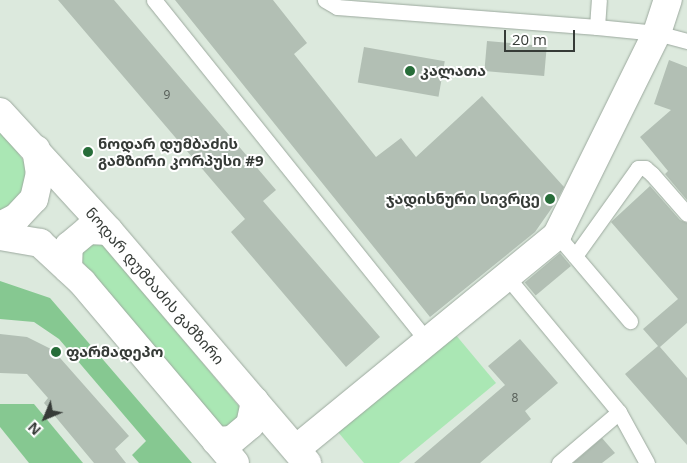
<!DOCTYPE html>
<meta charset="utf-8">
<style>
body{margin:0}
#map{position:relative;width:687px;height:463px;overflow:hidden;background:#dce9dd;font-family:"Open Sans","Noto Sans Georgian",sans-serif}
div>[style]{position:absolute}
.green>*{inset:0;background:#aae7b4}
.forest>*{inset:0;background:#86c891}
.building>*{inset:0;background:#b2bfb4;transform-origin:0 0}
.roads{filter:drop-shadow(0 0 1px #9ca99e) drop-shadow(0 0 1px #9ca99e)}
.service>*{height:15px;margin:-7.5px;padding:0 7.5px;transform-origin:7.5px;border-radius:7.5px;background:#fff}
.minor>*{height:28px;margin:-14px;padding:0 14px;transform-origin:14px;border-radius:14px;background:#fff}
.tertiary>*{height:28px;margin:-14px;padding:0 14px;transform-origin:14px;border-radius:14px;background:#fff}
.dots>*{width:14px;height:14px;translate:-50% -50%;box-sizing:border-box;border:2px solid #fff;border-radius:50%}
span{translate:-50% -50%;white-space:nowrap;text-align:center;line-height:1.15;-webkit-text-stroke:4px #fff;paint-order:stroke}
.number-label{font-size:12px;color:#555c56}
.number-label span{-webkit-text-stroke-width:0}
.poi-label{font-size:15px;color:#363b37;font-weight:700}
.left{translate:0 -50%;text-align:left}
.right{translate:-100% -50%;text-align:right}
.street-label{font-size:15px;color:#363b37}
.north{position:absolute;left:20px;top:393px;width:50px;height:50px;-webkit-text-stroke:4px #fff;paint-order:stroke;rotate:225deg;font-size:14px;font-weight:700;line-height:20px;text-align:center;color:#363b37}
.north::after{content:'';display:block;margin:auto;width:18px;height:22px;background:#363b37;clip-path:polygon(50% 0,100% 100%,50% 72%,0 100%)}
.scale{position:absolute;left:504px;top:30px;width:71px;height:22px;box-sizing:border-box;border:2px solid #363b37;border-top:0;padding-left:6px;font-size:15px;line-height:18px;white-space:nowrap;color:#363b37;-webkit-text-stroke:4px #fff;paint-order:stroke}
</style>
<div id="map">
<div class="green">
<div style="clip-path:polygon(0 126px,31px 172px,28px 194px,0 215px)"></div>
<div style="clip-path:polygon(94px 241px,101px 242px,243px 411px,230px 428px,219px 427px,80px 259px,82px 249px)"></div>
<div style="clip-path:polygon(455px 334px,496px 383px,399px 463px,364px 463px,338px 432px)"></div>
</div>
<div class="forest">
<div style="clip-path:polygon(0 281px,50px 298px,192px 463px,139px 463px,132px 455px,146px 441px,59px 339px,34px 322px,0 319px)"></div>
<div style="clip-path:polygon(0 404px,34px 404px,83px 463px,29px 463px,0 427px)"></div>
</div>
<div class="building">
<div style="clip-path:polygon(58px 0,114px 0,276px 190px,263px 201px,380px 337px,346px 367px,231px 232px,245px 219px)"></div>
<div style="clip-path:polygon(175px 0,273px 0,307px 43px,294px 54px,376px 157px,401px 138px,416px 157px,482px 96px,564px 187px,556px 202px,535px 232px,430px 317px)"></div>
<div style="left:487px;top:41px;width:60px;height:30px;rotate:5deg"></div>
<div style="left:364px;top:47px;width:82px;height:36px;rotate:10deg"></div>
<div style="clip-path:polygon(669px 60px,687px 67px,687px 200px,665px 174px,668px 171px,640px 137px,671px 110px,654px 104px)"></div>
<div style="clip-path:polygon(650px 186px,680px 220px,687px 223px,687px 323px,660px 347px,687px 378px,687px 445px,625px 374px,658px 346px,643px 329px,678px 299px,611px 222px)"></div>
<div style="left:560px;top:253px;width:17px;height:46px;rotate:50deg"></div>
<div style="clip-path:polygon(0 334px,27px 337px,53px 350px,129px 436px,115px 449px,126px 463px,94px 463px,44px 403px,48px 398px,27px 374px,0 373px)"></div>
<div style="clip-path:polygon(520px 339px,558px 383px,525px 411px,531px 419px,480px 463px,414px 463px,505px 385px,488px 366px)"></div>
<div style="clip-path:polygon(602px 438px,615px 453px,602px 463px,573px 463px)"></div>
</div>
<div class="roads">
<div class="service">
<div style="left:154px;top:0;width:438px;rotate:51.3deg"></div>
<div style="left:325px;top:0;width:14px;rotate:30deg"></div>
<div style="left:337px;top:7px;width:261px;rotate:4.4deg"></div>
<div style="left:597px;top:27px;width:27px;rotate:-86deg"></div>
<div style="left:597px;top:27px;width:60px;rotate:5.7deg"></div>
<div style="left:657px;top:33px;width:31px;rotate:15deg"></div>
<div style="left:557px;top:235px;width:113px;rotate:49.7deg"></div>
<div style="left:575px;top:256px;width:108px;rotate:-54.4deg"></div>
<div style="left:638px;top:168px;width:7px"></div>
<div style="left:645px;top:168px;width:9px;rotate:41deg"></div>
<div style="left:652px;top:174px;width:53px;rotate:48.8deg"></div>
<div style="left:508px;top:278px;width:174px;rotate:50.4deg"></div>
<div style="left:619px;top:412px;width:79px;rotate:139.6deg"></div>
<div style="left:619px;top:412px;width:58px;rotate:61.2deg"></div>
</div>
<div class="minor">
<div style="left:296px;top:449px;width:338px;rotate:-39.3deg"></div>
<div style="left:557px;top:235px;width:225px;rotate:-63.7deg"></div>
<div style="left:657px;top:33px;width:35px;rotate:-72deg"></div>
</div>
<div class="tertiary">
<div style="left:0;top:112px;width:161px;rotate:47.5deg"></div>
<div style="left:109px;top:231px;width:305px;rotate:49.5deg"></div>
<div style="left:0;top:226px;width:18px;rotate:-27deg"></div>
<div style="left:16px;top:218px;width:26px;rotate:-47deg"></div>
<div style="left:34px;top:199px;width:26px;rotate:-77deg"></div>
<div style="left:40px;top:174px;width:25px;rotate:-99deg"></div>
<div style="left:0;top:236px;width:41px;rotate:9.9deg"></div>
<div style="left:40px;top:243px;width:57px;rotate:42.9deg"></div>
<div style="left:82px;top:282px;width:237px;rotate:49.8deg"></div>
<div style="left:68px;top:269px;width:23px;rotate:-88deg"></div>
<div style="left:69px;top:246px;width:25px;rotate:-40deg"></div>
<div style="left:88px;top:230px;width:21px;rotate:3deg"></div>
<div style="left:216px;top:441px;width:16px;rotate:-4deg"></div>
<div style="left:232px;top:440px;width:23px;rotate:-40deg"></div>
<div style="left:250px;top:425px;width:24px;rotate:-78deg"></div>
</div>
</div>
<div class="dots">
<div style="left:410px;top:71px;background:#276d39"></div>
<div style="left:88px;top:152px;background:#276d39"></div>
<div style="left:550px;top:199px;background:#276d39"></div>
<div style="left:56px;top:352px;background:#276d39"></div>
</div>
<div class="number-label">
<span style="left:167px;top:95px">9</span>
<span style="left:515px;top:398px">8</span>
</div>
<div class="poi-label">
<span class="left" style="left:420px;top:71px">კალათა</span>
<span class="left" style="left:98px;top:152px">ნოდარ დუმბაძის<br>გამზირი კორპუსი #9</span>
<span class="right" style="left:540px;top:199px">ჯადისნური სივრცე</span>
<span class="left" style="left:66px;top:352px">ფარმადეპო</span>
</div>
<div class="street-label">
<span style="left:155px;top:286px;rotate:49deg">ნოდარ დუმბაძის გამზირი</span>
</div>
<div class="north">N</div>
<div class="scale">20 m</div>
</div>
